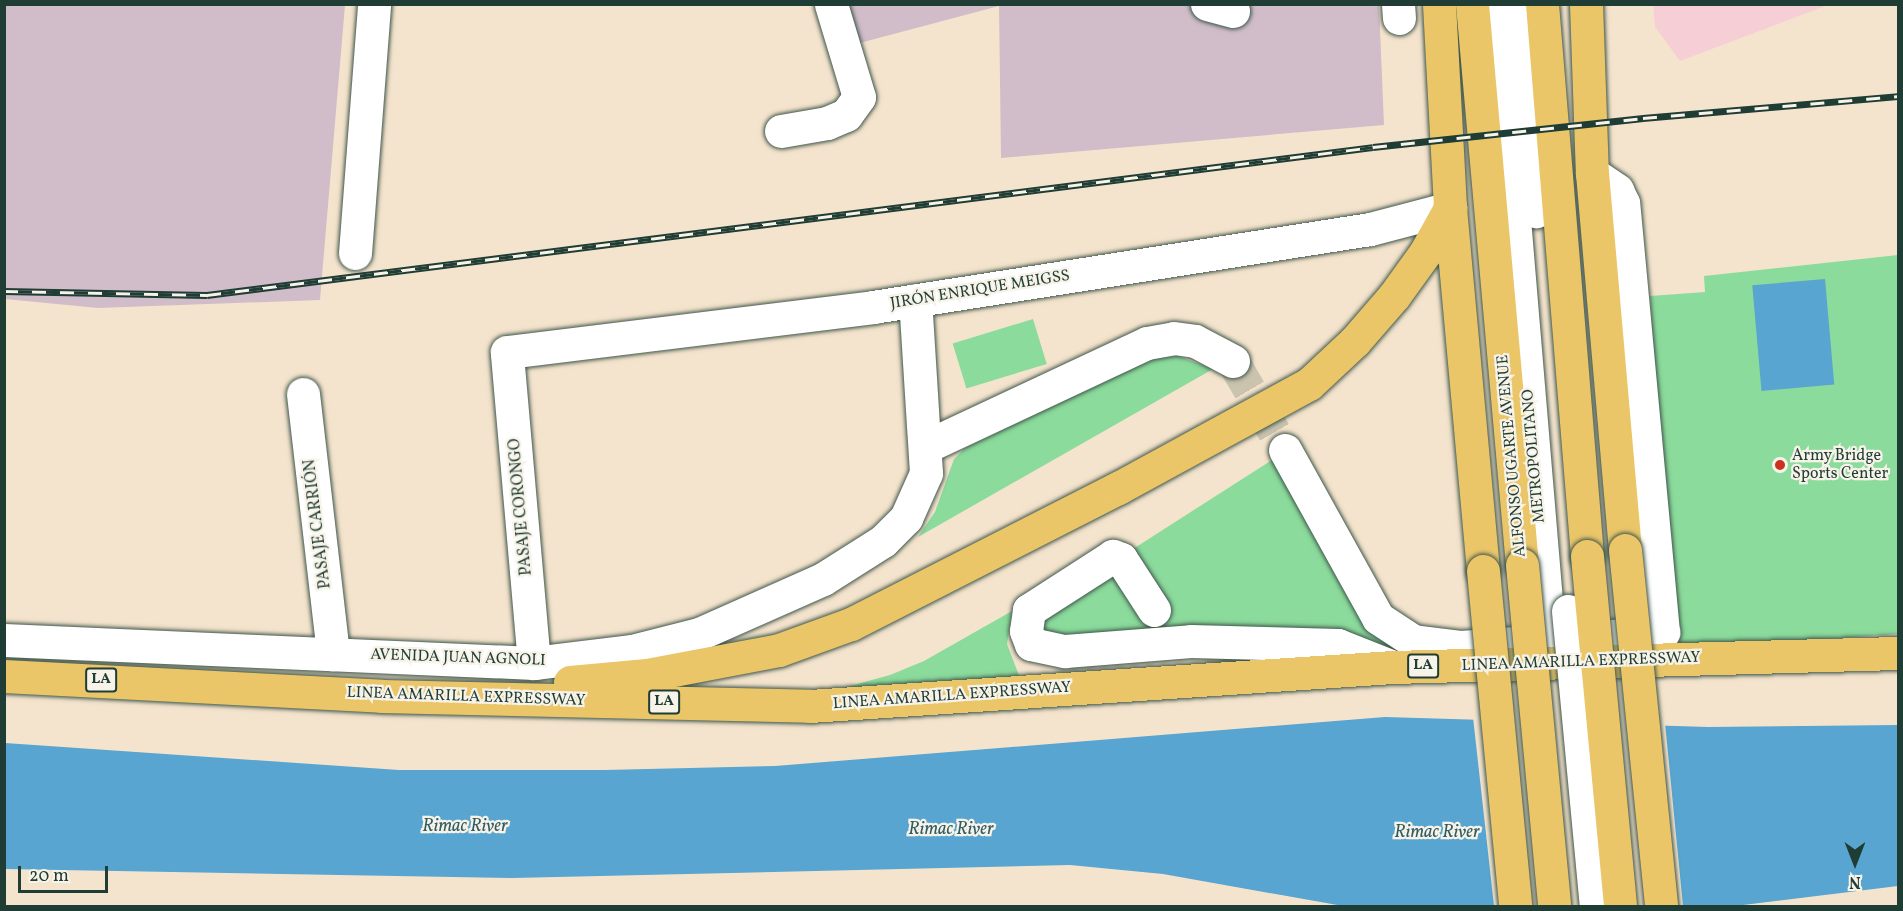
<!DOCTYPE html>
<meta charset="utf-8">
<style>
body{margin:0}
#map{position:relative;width:1903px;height:911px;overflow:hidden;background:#f5e4cd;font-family:Vollkorn,serif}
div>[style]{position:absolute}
.built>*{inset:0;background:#f6cfd6}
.industrial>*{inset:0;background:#d1bdc9}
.green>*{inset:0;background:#8bdb9c;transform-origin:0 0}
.water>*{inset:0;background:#57a5d0;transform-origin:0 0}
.pier>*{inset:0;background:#f5e4cd}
.minor-tunnel>*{height:33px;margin-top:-16.5px;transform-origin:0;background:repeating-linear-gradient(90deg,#cac3ae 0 33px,transparent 0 49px)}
.roads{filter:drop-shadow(0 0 2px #3f564b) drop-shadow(0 0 2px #3f564b)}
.minor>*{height:33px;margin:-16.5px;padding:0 16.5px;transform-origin:16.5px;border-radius:16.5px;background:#fff}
.major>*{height:33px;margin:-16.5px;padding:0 16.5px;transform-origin:16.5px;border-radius:16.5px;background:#eac669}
.highway>*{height:33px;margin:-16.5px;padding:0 16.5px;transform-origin:16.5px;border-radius:16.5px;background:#eac669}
.rail>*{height:7px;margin-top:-3.5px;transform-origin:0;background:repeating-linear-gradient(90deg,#f7f3e8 0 14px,#1f3d34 0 28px);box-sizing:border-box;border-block:2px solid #1f3d34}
.bridges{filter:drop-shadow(0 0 2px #3f564b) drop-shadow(0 0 2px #3f564b)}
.minor-bridge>*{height:33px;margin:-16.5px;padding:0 16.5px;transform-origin:16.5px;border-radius:16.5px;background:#fff}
.major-bridge>*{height:33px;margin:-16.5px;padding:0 16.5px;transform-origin:16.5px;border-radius:16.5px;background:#eac669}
.dots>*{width:16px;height:16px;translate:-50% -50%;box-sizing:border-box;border:3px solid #f7f3e8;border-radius:50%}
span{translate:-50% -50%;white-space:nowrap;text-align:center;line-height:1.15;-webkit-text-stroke:4.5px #f7f3e8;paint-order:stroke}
.shield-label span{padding:2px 4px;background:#f7f3e8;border:2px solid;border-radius:4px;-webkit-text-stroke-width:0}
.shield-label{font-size:15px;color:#1f3d34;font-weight:700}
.street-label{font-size:16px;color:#1f3d34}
.poi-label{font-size:16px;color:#1f3d34}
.left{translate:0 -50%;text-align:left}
.water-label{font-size:18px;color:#305c63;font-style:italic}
.frame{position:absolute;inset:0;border:6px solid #1f3d34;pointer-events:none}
.north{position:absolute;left:1825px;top:833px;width:60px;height:60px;-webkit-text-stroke:4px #f7f3e8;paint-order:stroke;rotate:180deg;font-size:16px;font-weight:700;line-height:24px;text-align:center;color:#1f3d34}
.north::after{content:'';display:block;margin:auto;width:21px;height:27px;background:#1f3d34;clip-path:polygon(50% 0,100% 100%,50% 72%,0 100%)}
.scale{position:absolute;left:18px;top:866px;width:90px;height:27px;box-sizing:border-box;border:3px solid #1f3d34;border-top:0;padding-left:8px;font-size:18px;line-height:21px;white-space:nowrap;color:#1f3d34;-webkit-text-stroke:4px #f7f3e8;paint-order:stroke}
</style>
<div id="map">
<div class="built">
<div style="clip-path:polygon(1653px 5px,1653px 4px,1828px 5px,1680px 61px,1655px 27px)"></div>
</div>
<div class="industrial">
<div style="clip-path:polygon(5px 4px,345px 5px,320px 300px,98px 308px,5px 299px)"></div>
<div style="clip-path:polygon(841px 5px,1379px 5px,1384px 125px,1001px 158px,999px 6px,856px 44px)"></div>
</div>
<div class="green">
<div style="clip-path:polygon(1898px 255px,1898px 634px,1674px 650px,1650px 296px,1705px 292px,1704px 276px)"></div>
<div style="left:1033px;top:319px;width:47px;height:84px;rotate:73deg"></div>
<div style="clip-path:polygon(1178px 356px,1213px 369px,918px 537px,935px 512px,954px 459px,965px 448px,1155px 357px)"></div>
<div style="clip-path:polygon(1275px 458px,1417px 659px,1036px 644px,1043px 615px,1140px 563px,1133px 549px)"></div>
<div style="clip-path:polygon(1012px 611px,1007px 644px,1020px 678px,821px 694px,890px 675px,924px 661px)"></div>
</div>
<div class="water">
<div style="left:1825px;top:279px;width:106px;height:73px;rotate:85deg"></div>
<div style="clip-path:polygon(1385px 717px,1708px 727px,1898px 725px,1898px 886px,1735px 906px,1343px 906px,1163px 874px,1070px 865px,513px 878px,5px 869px,5px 743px,399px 770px,605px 770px,775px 766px)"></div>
</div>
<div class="pier">
<div style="clip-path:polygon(1473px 717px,1665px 723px,1683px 906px,1494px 906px)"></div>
</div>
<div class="minor-tunnel">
<div style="left:1233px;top:361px;width:103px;rotate:59.7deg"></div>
</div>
<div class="roads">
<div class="minor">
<div style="left:1207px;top:4px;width:27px;rotate:15deg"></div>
<div style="left:1398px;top:4px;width:14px;rotate:86deg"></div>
<div style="left:1496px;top:4px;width:611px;rotate:85.21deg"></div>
<div style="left:1520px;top:4px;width:208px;rotate:85.6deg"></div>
<div style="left:781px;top:131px;width:47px;rotate:-9.9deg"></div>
<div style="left:827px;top:123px;width:21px;rotate:-23deg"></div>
<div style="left:846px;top:115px;width:22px;rotate:-54deg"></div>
<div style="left:859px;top:97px;width:97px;rotate:-106.8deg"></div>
<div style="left:355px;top:253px;width:250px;rotate:-85.6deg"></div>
<div style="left:303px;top:394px;width:262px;rotate:83.4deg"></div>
<div style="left:927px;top:446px;width:243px;rotate:-25.1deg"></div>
<div style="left:1147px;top:343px;width:27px;rotate:-10deg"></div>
<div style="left:1174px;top:338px;width:21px;rotate:8deg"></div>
<div style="left:1195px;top:341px;width:43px;rotate:27.8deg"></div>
<div style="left:1285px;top:450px;width:192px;rotate:61deg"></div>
<div style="left:1378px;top:618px;width:42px;rotate:33.3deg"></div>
<div style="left:1413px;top:641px;width:47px;rotate:7.3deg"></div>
<div style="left:1460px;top:647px;width:204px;rotate:-4.2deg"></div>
<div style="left:1663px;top:632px;width:431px;rotate:-95.3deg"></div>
<div style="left:1623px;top:203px;width:14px;rotate:-115deg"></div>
<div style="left:1617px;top:190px;width:30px;rotate:-146deg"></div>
<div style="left:1154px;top:610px;width:61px;rotate:-122.9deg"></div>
<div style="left:1121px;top:559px;width:9px;rotate:-159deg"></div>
<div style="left:1113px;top:556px;width:100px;rotate:147.3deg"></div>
<div style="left:1029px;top:610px;width:21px;rotate:98deg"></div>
<div style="left:1026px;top:631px;width:14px;rotate:69deg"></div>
<div style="left:1031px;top:644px;width:35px;rotate:12deg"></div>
<div style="left:1065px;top:651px;width:126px;rotate:-4.5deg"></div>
<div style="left:1191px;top:641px;width:147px;rotate:1.6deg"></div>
<div style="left:1338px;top:645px;width:59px;rotate:21.8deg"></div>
<div style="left:4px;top:640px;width:530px;rotate:2.48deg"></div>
<div style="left:534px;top:663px;width:99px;rotate:-7deg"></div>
<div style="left:632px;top:651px;width:69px;rotate:-14.2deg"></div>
<div style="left:699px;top:634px;width:136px;rotate:-23.9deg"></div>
<div style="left:823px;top:579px;width:71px;rotate:-32.3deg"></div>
<div style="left:883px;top:541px;width:33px;rotate:-45deg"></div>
<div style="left:906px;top:518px;width:49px;rotate:-66deg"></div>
<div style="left:926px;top:473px;width:173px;rotate:-93.6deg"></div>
<div style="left:534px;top:663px;width:312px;rotate:-95deg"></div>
<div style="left:507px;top:352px;width:369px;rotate:-7deg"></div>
<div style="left:873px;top:307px;width:503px;rotate:-8.92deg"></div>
<div style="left:1370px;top:229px;width:83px;rotate:-14.7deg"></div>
</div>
<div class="major">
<div style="left:1439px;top:4px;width:204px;rotate:86.9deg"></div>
<div style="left:1450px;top:208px;width:364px;rotate:84.8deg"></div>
<div style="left:1472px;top:4px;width:563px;rotate:84.91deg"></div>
<div style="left:1542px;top:4px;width:554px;rotate:85.34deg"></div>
<div style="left:1586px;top:4px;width:169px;rotate:88deg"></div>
<div style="left:1592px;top:173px;width:378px;rotate:85deg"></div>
</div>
<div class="highway">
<div style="left:4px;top:676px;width:378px;rotate:3deg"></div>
<div style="left:381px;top:696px;width:429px;rotate:1.3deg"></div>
<div style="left:810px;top:706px;width:584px;rotate:-3.83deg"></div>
<div style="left:1393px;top:667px;width:505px;rotate:-1.59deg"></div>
<div style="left:570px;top:682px;width:77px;rotate:-5.2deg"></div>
<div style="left:647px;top:675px;width:134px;rotate:-10.7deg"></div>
<div style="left:779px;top:650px;width:77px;rotate:-19.9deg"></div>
<div style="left:851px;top:624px;width:300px;rotate:-27deg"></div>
<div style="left:1118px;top:488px;width:217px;rotate:-28.6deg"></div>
<div style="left:1309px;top:384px;width:63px;rotate:-43.1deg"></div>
<div style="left:1355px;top:341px;width:60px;rotate:-49.1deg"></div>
<div style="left:1394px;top:296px;width:53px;rotate:-54.2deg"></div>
<div style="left:1425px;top:253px;width:51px;rotate:-60.9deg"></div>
</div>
</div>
<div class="rail">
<div style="left:4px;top:291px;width:203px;rotate:1.1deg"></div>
<div style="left:207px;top:295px;width:1175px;rotate:-7.23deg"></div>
<div style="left:1373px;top:147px;width:272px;rotate:-6.1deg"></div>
<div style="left:1643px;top:118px;width:256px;rotate:-4.9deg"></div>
</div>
<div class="bridges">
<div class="minor-bridge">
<div style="left:1568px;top:611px;width:296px;rotate:84.6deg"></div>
</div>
<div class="major-bridge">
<div style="left:1625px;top:550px;width:358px;rotate:84.2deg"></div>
<div style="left:1587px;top:556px;width:352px;rotate:84.6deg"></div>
<div style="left:1522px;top:565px;width:342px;rotate:84.6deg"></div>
<div style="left:1483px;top:571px;width:337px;rotate:84.5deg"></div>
</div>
</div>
<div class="dots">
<div style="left:1780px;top:465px;background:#c8321e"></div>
</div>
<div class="shield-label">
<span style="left:1423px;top:666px">LA</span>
<span style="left:101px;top:680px">LA</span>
<span style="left:664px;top:702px">LA</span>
</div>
<div class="street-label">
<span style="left:980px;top:290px;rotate:-9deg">JIRÓN ENRIQUE MEIGSS</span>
<span style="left:1512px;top:456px;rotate:-95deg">ALFONSO UGARTE AVENUE</span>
<span style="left:1534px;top:456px;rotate:-95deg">METROPOLITANO</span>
<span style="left:521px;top:507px;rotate:-95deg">PASAJE CORONGO</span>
<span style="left:318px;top:524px;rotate:-97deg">PASAJE CARRIÓN</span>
<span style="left:458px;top:658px;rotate:2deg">AVENIDA JUAN AGNOLI</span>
<span style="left:1581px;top:662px;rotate:-2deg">LINEA AMARILLA EXPRESSWAY</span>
<span style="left:952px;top:696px;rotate:-4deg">LINEA AMARILLA EXPRESSWAY</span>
<span style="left:466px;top:697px;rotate:2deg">LINEA AMARILLA EXPRESSWAY</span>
</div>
<div class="poi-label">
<span class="left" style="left:1792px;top:465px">Army Bridge<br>Sports Center</span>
</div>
<div class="water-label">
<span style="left:465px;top:827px">Rimac River</span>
<span style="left:951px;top:830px">Rimac River</span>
<span style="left:1437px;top:833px">Rimac River</span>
</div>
<div class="frame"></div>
<div class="north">N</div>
<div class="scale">20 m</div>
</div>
